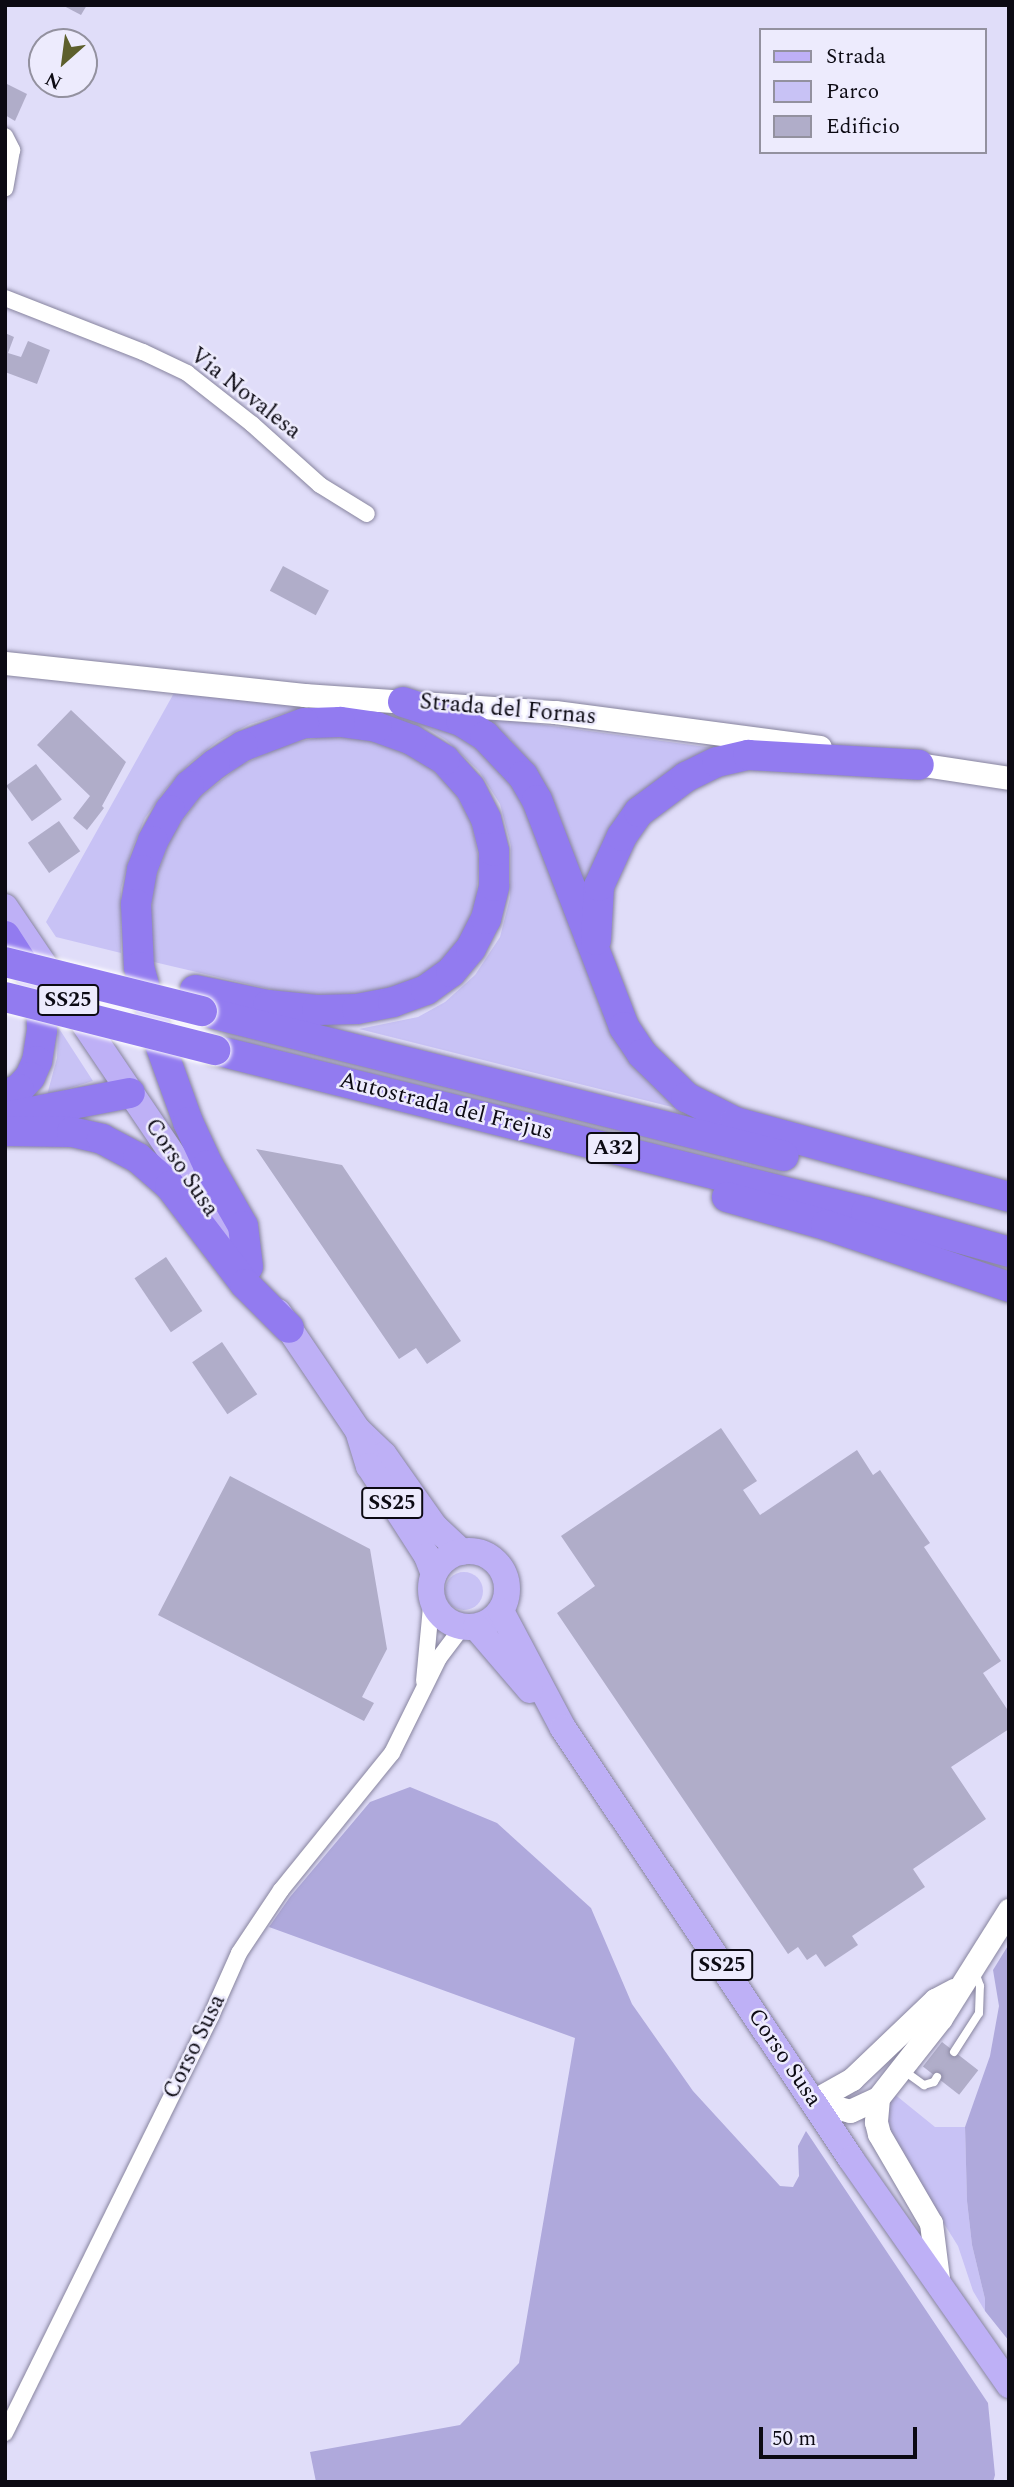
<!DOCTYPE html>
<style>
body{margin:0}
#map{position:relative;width:1014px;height:2487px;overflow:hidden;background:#e0ddf9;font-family:Spectral,serif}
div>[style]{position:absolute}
.green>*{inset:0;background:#c8c2f5}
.round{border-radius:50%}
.forest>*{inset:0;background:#afa9dc}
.building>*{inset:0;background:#b0adc9;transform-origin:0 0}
.roads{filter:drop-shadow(0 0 2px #87849e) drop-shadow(0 0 2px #87849e)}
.lane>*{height:8px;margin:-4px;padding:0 4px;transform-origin:4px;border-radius:4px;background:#fff}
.street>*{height:16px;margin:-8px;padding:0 8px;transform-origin:8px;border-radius:8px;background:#fff}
.secondary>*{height:23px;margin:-11.5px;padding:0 11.5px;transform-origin:11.5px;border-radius:11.5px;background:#fff}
.primary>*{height:26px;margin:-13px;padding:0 13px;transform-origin:13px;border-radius:13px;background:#beb0f6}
.primary>.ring{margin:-13px;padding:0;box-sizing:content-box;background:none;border:26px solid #beb0f6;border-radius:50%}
.highway>*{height:30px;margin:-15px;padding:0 15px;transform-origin:15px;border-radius:15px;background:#927bf0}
.bridges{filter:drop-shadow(0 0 2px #fff) drop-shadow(0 0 2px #fff)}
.highway-bridge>*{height:30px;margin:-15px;padding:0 15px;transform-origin:15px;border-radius:15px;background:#927bf0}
span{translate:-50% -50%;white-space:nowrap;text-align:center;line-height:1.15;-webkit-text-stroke:5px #edebfd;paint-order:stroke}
.shield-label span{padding:2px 5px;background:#edebfd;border:2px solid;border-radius:5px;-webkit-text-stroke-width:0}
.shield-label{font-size:21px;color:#0c0a13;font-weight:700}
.street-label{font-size:23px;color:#0c0a13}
.frame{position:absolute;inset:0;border:7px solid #0c0a13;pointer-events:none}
.legend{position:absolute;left:759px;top:28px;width:228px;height:126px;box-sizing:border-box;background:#edebfd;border:2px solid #93919f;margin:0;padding:9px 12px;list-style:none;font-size:21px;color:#0c0a13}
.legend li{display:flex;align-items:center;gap:14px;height:35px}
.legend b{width:35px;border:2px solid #93919f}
.north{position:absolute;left:28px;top:28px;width:70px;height:70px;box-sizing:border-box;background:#edebfd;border:2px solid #93919f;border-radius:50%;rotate:208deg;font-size:19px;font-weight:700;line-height:28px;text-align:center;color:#0c0a13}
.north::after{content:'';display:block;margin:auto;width:24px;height:32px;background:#5d5f2c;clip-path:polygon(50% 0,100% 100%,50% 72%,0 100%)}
.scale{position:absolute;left:759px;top:2427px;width:158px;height:32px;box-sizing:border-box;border:4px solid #0c0a13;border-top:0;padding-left:9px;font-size:21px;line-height:24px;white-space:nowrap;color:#0c0a13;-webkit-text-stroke:5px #edebfd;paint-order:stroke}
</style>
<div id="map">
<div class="green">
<div style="clip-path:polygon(174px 693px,309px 706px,250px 724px,218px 741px,189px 764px,165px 790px,145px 818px,131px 852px,121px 889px,121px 953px,56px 937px,46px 922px)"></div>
<div style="clip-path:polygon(479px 716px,721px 749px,679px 765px,645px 789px,618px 819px,587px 895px,556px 806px,535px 768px,510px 739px)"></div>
<div style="clip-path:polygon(411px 718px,452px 732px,488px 757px,515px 790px,539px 839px,601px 1010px,625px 1050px,676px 1108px,359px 1029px,418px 1017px,445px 1002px,475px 975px,500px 937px,510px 898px,511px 846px,500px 804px,479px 771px,446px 740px)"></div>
<div style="clip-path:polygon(331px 735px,375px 740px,424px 762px,453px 790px,471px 822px,479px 859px,476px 902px,461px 938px,437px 967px,409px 985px,374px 994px,327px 998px,286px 993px,154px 962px,149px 924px,155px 880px,172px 835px,200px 797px,241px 765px,287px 744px)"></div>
<div style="clip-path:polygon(58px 1027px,93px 1081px,47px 1095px,57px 1058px)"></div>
<div class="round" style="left:445px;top:1572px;width:38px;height:38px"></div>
<div style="clip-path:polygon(893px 2093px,935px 2127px,965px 2127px,967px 2201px,972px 2245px,985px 2299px,985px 2311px,973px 2291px,958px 2246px,886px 2131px,887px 2102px)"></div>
</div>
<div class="forest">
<div style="clip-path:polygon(410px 1787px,497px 1823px,591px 1908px,632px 2004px,693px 2091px,780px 2186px,793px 2187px,799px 2176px,798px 2146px,806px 2131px,988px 2403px,995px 2475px,993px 2482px,316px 2482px,310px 2452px,460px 2425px,519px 2363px,575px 2038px,269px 1927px,290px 1897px,370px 1802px)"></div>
<div style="clip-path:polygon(1009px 1944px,1009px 2341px,985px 2311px,985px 2299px,972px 2245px,967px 2201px,965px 2127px,990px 2056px,999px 2006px,993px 1970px)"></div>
</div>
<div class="building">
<div style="clip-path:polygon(62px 5px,87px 5px,81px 15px)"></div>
<div style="clip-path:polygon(5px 83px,27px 94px,15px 121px,5px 115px)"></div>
<div style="clip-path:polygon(5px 333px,14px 337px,8px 353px,21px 357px,28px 341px,50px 350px,37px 384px,5px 372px)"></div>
<div style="left:283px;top:566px;width:52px;height:28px;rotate:28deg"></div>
<div style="clip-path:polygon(71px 710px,126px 762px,102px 806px,104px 808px,87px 830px,73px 818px,90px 796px,37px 745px)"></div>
<div style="left:36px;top:764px;width:44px;height:37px;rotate:54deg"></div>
<div style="left:59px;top:821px;width:37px;height:38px;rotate:55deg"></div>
<div style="clip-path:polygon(256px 1149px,342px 1165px,461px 1341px,427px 1364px,416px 1348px,399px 1359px)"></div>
<div style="left:166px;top:1257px;width:65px;height:38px;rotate:56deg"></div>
<div style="left:222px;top:1342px;width:63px;height:36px;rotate:56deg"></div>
<div style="clip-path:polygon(721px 1428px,757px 1481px,743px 1490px,760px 1515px,857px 1450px,873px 1475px,880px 1470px,930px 1543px,924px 1547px,1001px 1661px,983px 1673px,1009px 1712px,1009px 1729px,951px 1767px,986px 1819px,913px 1869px,925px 1887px,852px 1936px,858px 1945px,825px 1967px,816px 1954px,807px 1960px,798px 1947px,788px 1954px,557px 1613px,595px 1586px,561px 1536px)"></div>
<div style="clip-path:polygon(230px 1476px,370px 1549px,387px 1649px,362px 1697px,374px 1703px,364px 1721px,158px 1615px)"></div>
<div style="left:942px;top:2042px;width:46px;height:31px;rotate:38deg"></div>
</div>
<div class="roads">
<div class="lane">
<div style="left:954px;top:2052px;width:46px;rotate:-57.3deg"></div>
<div style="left:979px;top:2013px;width:27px;rotate:-88deg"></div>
<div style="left:980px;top:1986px;width:15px;rotate:-110deg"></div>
<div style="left:903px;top:2070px;width:26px;rotate:36deg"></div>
<div style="left:924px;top:2085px;width:10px;rotate:-17deg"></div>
<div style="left:934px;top:2082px;width:6px;rotate:-59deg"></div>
</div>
<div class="street">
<div style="left:5px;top:136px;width:16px;rotate:63deg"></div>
<div style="left:12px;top:150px;width:39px;rotate:100deg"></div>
<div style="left:5px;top:298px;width:148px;rotate:21.4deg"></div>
<div style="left:143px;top:352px;width:49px;rotate:25.5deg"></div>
<div style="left:187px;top:373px;width:83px;rotate:38.1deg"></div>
<div style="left:252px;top:424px;width:91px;rotate:41.9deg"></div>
<div style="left:320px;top:485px;width:55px;rotate:31.7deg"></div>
<div style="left:424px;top:1681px;width:85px;rotate:-84.6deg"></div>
<div style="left:5px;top:2433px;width:465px;rotate:-63.7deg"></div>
<div style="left:211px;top:2016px;width:69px;rotate:-66deg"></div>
<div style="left:239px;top:1953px;width:76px;rotate:-56.3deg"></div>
<div style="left:281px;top:1890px;width:176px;rotate:-51deg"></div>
<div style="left:392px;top:1753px;width:106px;rotate:-63.7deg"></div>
<div style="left:439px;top:1658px;width:39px;rotate:-53deg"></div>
</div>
<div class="secondary">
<div style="left:5px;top:663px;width:301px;rotate:6.1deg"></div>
<div style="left:304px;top:695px;width:252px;rotate:3.9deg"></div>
<div style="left:555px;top:712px;width:267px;rotate:7.5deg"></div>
<div style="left:905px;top:762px;width:105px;rotate:8.7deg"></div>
<div style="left:878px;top:2098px;width:24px;rotate:95deg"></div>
<div style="left:876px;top:2122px;width:12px;rotate:76deg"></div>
<div style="left:879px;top:2134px;width:103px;rotate:59.7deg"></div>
<div style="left:931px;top:2223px;width:64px;rotate:82.8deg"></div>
<div style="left:813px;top:2101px;width:38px;rotate:15deg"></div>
<div style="left:850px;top:2111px;width:31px;rotate:-25deg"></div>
<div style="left:878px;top:2098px;width:102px;rotate:-51.8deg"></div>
<div style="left:941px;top:2018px;width:128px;rotate:-57.8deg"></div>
<div style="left:813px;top:2101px;width:45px;rotate:-29.4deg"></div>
<div style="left:852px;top:2079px;width:115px;rotate:-43.6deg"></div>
<div style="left:935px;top:2000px;width:21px;rotate:-28deg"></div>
</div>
<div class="primary">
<div style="left:5px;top:907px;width:432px;rotate:55.9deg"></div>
<div style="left:278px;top:1312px;width:141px;rotate:56deg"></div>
<div style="left:357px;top:1429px;width:37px;rotate:44deg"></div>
<div style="left:384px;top:1455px;width:87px;rotate:54.8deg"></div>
<div style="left:434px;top:1526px;width:38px;rotate:43deg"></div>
<div style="left:359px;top:1434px;width:34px;rotate:73deg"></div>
<div style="left:369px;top:1466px;width:107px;rotate:57.2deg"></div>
<div style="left:427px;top:1556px;width:19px;rotate:69deg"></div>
<div class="ring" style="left:431px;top:1551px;width:50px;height:50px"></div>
<div style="left:501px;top:1611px;width:132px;rotate:62.1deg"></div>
<div style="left:563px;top:1728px;width:518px;rotate:56.25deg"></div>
<div style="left:851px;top:2159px;width:276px;rotate:55deg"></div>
<div style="left:476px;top:1627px;width:83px;rotate:49.4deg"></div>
</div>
<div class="highway">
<div style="left:403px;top:702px;width:61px;rotate:18.1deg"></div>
<div style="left:461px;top:721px;width:28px;rotate:32deg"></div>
<div style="left:485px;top:736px;width:55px;rotate:46.5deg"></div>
<div style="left:523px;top:776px;width:28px;rotate:60deg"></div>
<div style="left:537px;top:800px;width:243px;rotate:69deg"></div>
<div style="left:624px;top:1027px;width:32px;rotate:56deg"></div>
<div style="left:642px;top:1054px;width:62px;rotate:44.3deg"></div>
<div style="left:686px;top:1097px;width:55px;rotate:27deg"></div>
<div style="left:735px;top:1122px;width:284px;rotate:15.3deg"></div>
<div style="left:5px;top:936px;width:54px;rotate:57.2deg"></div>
<div style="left:34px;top:981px;width:21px;rotate:71deg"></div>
<div style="left:41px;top:1001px;width:29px;rotate:88deg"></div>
<div style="left:42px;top:1030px;width:31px;rotate:99deg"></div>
<div style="left:37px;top:1061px;width:17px;rotate:114deg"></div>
<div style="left:30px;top:1077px;width:16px;rotate:133deg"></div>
<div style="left:19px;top:1089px;width:15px;rotate:157deg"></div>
<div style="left:596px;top:940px;width:54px;rotate:-86.8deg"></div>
<div style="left:599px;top:886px;width:55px;rotate:-65.3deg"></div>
<div style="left:622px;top:836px;width:29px;rotate:-55deg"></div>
<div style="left:639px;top:812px;width:59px;rotate:-36.7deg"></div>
<div style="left:686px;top:777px;width:34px;rotate:-26deg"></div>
<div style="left:717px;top:762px;width:32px;rotate:-13deg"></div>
<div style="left:748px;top:755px;width:171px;rotate:3.3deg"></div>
<div style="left:195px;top:990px;width:75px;rotate:11.6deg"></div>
<div style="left:268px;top:1005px;width:49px;rotate:5.8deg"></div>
<div style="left:317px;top:1010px;width:40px;rotate:-1.4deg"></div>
<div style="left:357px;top:1009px;width:37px;rotate:-11deg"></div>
<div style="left:393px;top:1002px;width:35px;rotate:-20deg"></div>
<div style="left:426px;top:990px;width:31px;rotate:-36deg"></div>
<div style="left:451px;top:972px;width:31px;rotate:-50deg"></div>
<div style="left:471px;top:948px;width:33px;rotate:-63deg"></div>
<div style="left:486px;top:919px;width:34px;rotate:-76deg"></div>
<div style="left:494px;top:886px;width:35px;rotate:-90deg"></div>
<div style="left:494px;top:851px;width:33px;rotate:-104deg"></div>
<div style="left:486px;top:819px;width:35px;rotate:-117deg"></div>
<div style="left:470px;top:788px;width:38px;rotate:-132deg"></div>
<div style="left:445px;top:760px;width:39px;rotate:-149deg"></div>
<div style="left:412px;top:740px;width:37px;rotate:-160deg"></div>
<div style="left:377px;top:727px;width:37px;rotate:-172deg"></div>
<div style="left:340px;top:722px;width:36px;rotate:178deg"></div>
<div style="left:304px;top:723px;width:65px;rotate:159.3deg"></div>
<div style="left:243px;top:746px;width:33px;rotate:147deg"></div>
<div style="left:215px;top:764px;width:34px;rotate:140deg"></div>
<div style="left:189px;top:786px;width:31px;rotate:128deg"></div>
<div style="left:170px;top:810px;width:35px;rotate:119deg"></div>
<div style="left:153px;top:841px;width:31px;rotate:111deg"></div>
<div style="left:142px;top:870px;width:35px;rotate:100deg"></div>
<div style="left:136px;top:904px;width:63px;rotate:87.3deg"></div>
<div style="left:139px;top:967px;width:83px;rotate:74.6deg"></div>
<div style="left:161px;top:1047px;width:80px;rotate:70.2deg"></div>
<div style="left:188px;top:1122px;width:47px;rotate:65.1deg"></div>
<div style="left:208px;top:1165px;width:70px;rotate:60.2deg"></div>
<div style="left:243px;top:1226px;width:41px;rotate:83deg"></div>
<div style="left:214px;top:1014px;width:587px;rotate:13.99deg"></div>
<div style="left:215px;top:1050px;width:671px;rotate:13.97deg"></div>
<div style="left:866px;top:1212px;width:148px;rotate:15.6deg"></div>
<div style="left:10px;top:1116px;width:122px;rotate:-10.9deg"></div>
<div style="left:5px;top:1131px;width:67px;rotate:0.9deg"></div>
<div style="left:72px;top:1132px;width:31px;rotate:13deg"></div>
<div style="left:102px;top:1139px;width:41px;rotate:27.8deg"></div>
<div style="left:138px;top:1158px;width:43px;rotate:41.2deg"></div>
<div style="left:170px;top:1186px;width:123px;rotate:52.6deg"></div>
<div style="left:245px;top:1284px;width:62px;rotate:45deg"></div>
<div style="left:727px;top:1197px;width:103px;rotate:15.8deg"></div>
<div style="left:826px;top:1225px;width:193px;rotate:18.7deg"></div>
</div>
</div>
<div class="bridges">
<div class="highway-bridge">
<div style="left:5px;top:962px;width:203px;rotate:14deg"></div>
<div style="left:5px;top:997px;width:217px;rotate:14.2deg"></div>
</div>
</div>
<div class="shield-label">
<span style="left:68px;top:1000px">SS25</span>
<span style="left:613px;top:1148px">A32</span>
<span style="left:392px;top:1503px">SS25</span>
<span style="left:722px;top:1965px">SS25</span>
</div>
<div class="street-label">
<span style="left:245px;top:394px;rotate:38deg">Via Novalesa</span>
<span style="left:508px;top:710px;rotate:5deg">Strada del Fornas</span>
<span style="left:446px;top:1107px;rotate:14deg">Autostrada del Frejus</span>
<span style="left:181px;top:1168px;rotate:56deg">Corso Susa</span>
<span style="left:195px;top:2047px;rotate:-64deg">Corso Susa</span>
<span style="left:784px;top:2058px;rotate:56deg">Corso Susa</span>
</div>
<div class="frame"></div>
<ul class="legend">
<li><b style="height:9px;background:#beb0f6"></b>Strada</li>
<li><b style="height:19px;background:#c8c2f5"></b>Parco</li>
<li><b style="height:19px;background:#b0adc9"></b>Edificio</li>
</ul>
<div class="north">N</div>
<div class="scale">50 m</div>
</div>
